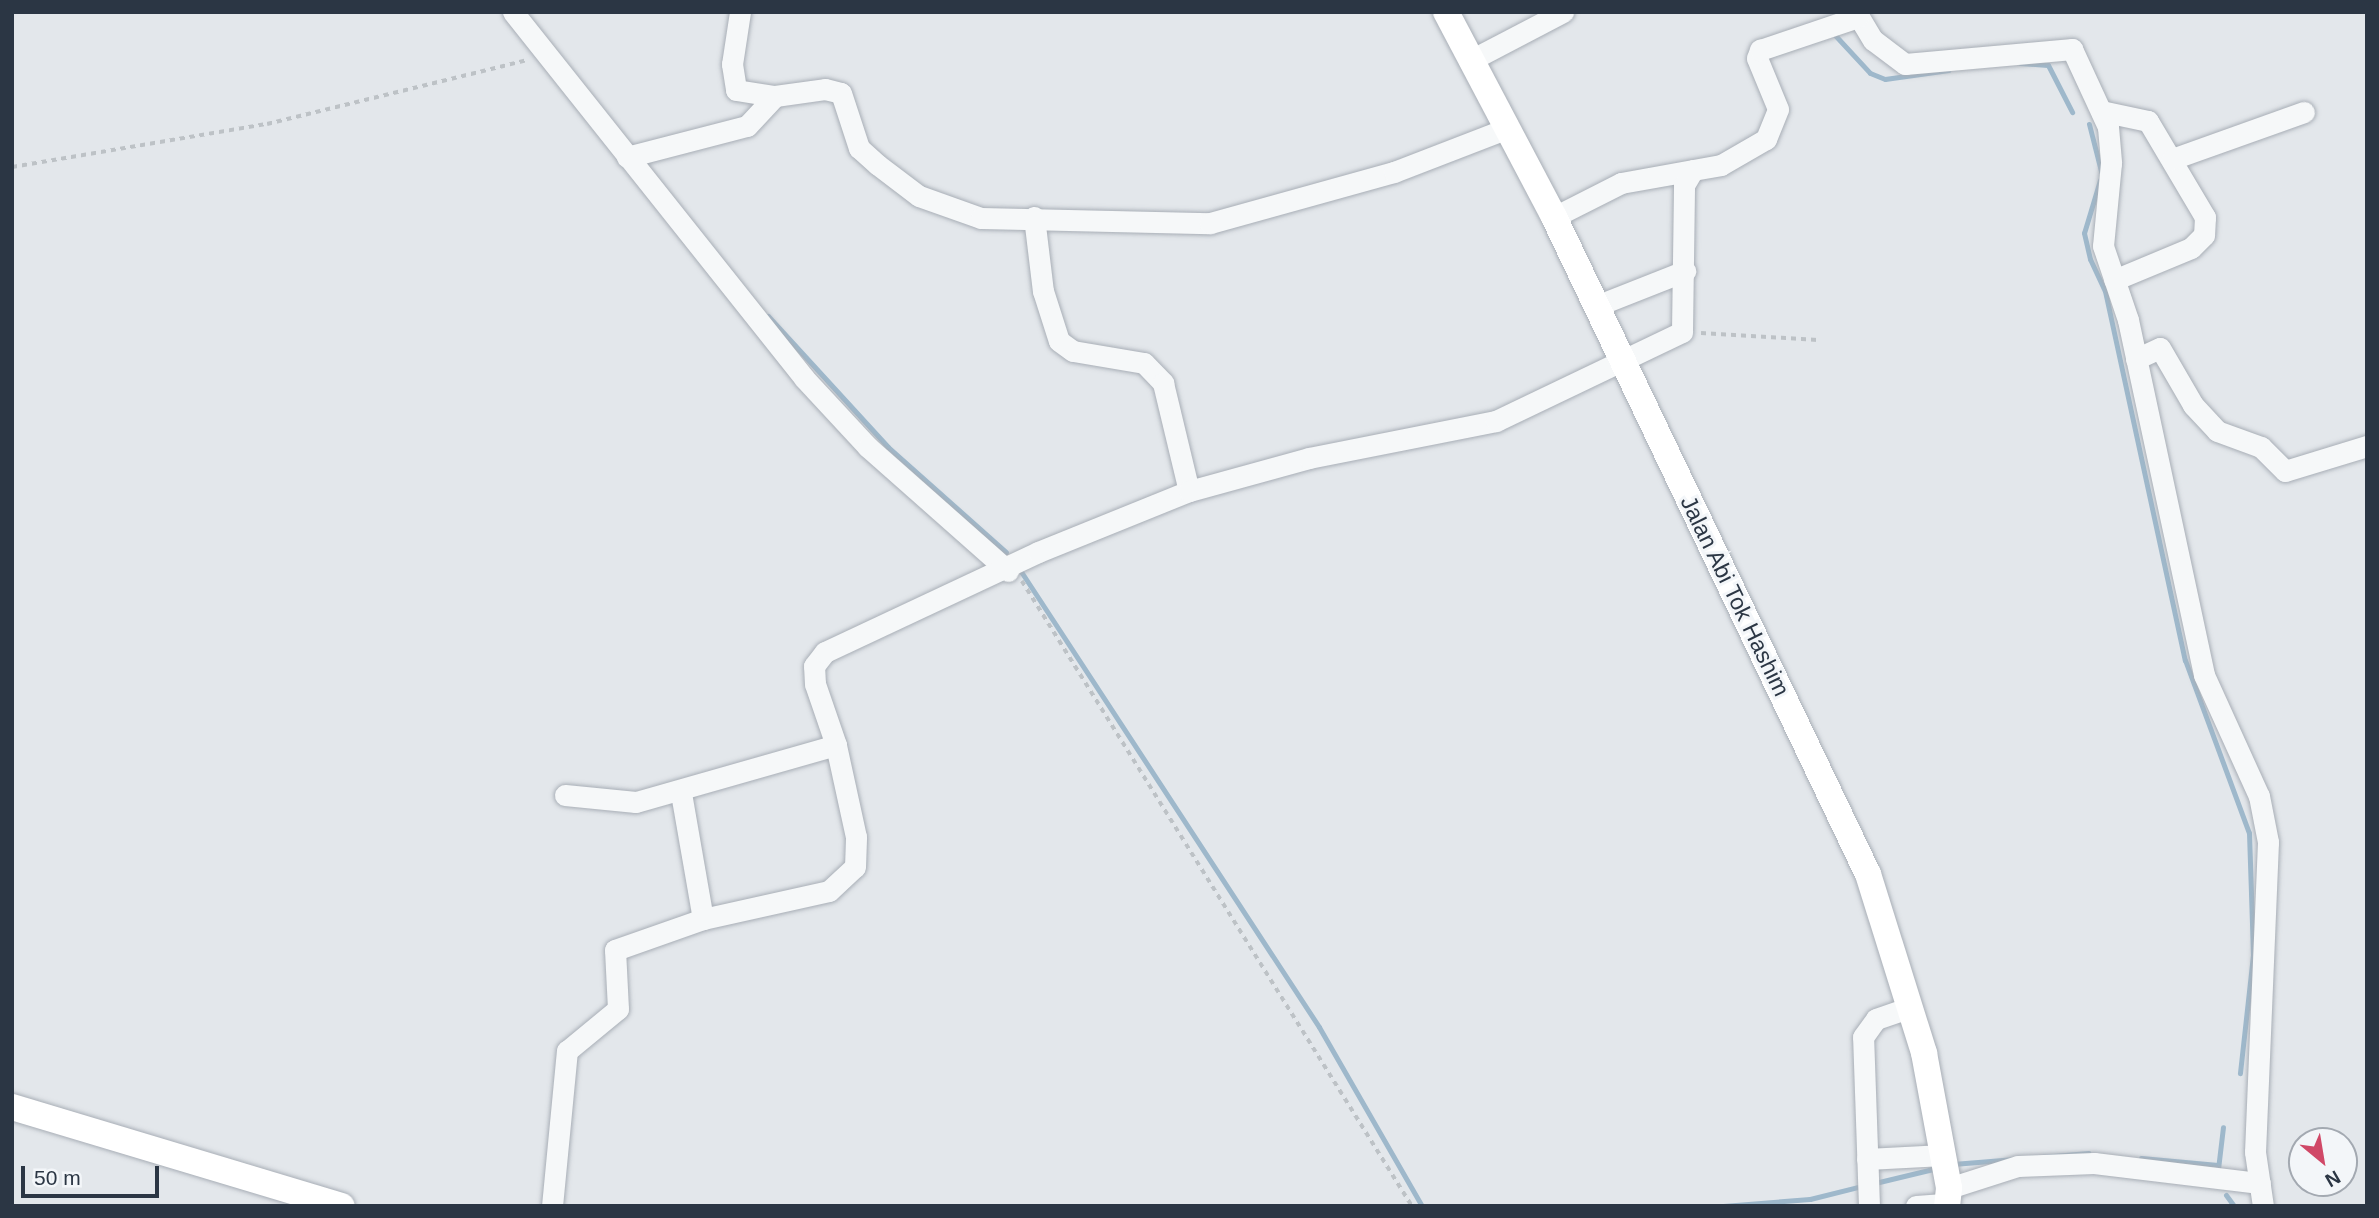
<!DOCTYPE html>
<style>
body{margin:0}
#map{position:relative;width:2379px;height:1218px;overflow:hidden;background:#e3e7eb;font-family:Arial,sans-serif}
div>[style]{position:absolute}
.stream>*{height:5px;margin:-2.5px;padding:0 2.5px;transform-origin:2.5px;border-radius:2.5px;background:#9eb8cb}
.path>*{height:3.5px;margin-top:-1.75px;transform-origin:0;background:repeating-linear-gradient(90deg,#bdc2c6 0 5px,transparent 0 10px)}
.roads{filter:drop-shadow(0 0 2px #a8aeb6) drop-shadow(0 0 2px #a8aeb6)}
.minor>*{height:21px;margin:-10.5px;padding:0 10.5px;transform-origin:10.5px;border-radius:10.5px;background:#f6f8f9}
.major>*{height:26px;margin:-13px;padding:0 13px;transform-origin:13px;border-radius:13px;background:#fff}
span{translate:-50% -50%;white-space:nowrap;text-align:center;line-height:1.15;-webkit-text-stroke:6px #f3f6f9;paint-order:stroke}
.street-label{font-size:23px;color:#2b3644}
.frame{position:absolute;inset:0;border:14px solid #2b3644;pointer-events:none}
.north{position:absolute;left:2288px;top:1127px;width:70px;height:70px;box-sizing:border-box;background:#f3f6f9;border:2px solid #a3a9b1;border-radius:50%;rotate:150deg;font-size:19px;font-weight:700;line-height:28px;text-align:center;color:#2b3644}
.north::after{content:'';display:block;margin:auto;width:24px;height:32px;background:#d04867;clip-path:polygon(50% 0,100% 100%,50% 72%,0 100%)}
.scale{position:absolute;left:21px;top:1166px;width:138px;height:32px;box-sizing:border-box;border:4px solid #2b3644;border-top:0;padding-left:9px;font-size:21px;line-height:24px;white-space:nowrap;color:#2b3644;-webkit-text-stroke:5px #f3f6f9;paint-order:stroke}
</style>
<div id="map">
<div class="stream">
<div style="left:1833px;top:33px;width:54px;rotate:47.2deg"></div>
<div style="left:1870px;top:73px;width:16px;rotate:22deg"></div>
<div style="left:1885px;top:79px;width:64px;rotate:-8.1deg"></div>
<div style="left:2020px;top:63px;width:28px;rotate:4deg"></div>
<div style="left:2048px;top:65px;width:53px;rotate:62.9deg"></div>
<div style="left:2089px;top:124px;width:49px;rotate:75.7deg"></div>
<div style="left:2100px;top:180px;width:55px;rotate:106.8deg"></div>
<div style="left:2084px;top:233px;width:27px;rotate:77deg"></div>
<div style="left:2090px;top:259px;width:35px;rotate:65deg"></div>
<div style="left:2105px;top:291px;width:378px;rotate:77.8deg"></div>
<div style="left:2185px;top:660px;width:184px;rotate:69.7deg"></div>
<div style="left:2249px;top:833px;width:122px;rotate:88.1deg"></div>
<div style="left:2253px;top:955px;width:119px;rotate:96.3deg"></div>
<div style="left:768px;top:316px;width:178px;rotate:47.5deg"></div>
<div style="left:888px;top:447px;width:158px;rotate:41.7deg"></div>
<div style="left:1020px;top:570px;width:546px;rotate:56.8deg"></div>
<div style="left:1319px;top:1027px;width:207px;rotate:60.1deg"></div>
<div style="left:2141px;top:1158px;width:77px;rotate:5.2deg"></div>
<div style="left:1953px;top:1164px;width:136px;rotate:-4.6deg"></div>
<div style="left:2218px;top:1169px;width:42px;rotate:-83.2deg"></div>
<div style="left:1875px;top:1183px;width:64px;rotate:-13.6deg"></div>
<div style="left:2226px;top:1195px;width:14px;rotate:54deg"></div>
<div style="left:1723px;top:1206px;width:87px;rotate:-4.6deg"></div>
<div style="left:1810px;top:1199px;width:54px;rotate:-14deg"></div>
</div>
<div class="path">
<div style="left:12px;top:167px;width:259px;rotate:-9.6deg"></div>
<div style="left:267px;top:124px;width:268px;rotate:-13.8deg"></div>
<div style="left:1701px;top:333px;width:117px;rotate:3.4deg"></div>
<div style="left:1022px;top:581px;width:737px;rotate:58.04deg"></div>
</div>
<div class="roads">
<div class="minor">
<div style="left:513px;top:12px;width:468px;rotate:51.5deg"></div>
<div style="left:804px;top:378px;width:94px;rotate:47.2deg"></div>
<div style="left:868px;top:447px;width:187px;rotate:41.5deg"></div>
<div style="left:740px;top:12px;width:53px;rotate:98.7deg"></div>
<div style="left:732px;top:64px;width:26px;rotate:81deg"></div>
<div style="left:736px;top:90px;width:39px;rotate:9deg"></div>
<div style="left:775px;top:96px;width:50px;rotate:-8deg"></div>
<div style="left:825px;top:89px;width:16px;rotate:14deg"></div>
<div style="left:841px;top:93px;width:58px;rotate:71.9deg"></div>
<div style="left:859px;top:148px;width:25px;rotate:42deg"></div>
<div style="left:878px;top:165px;width:51px;rotate:37.1deg"></div>
<div style="left:919px;top:196px;width:66px;rotate:19.5deg"></div>
<div style="left:981px;top:218px;width:229px;rotate:1.3deg"></div>
<div style="left:1210px;top:223px;width:191px;rotate:-15.5deg"></div>
<div style="left:1394px;top:172px;width:122px;rotate:-21.1deg"></div>
<div style="left:1856px;top:12px;width:33px;rotate:59deg"></div>
<div style="left:1873px;top:40px;width:40px;rotate:37deg"></div>
<div style="left:1905px;top:64px;width:168px;rotate:-5.1deg"></div>
<div style="left:2072px;top:49px;width:86px;rotate:65.2deg"></div>
<div style="left:2108px;top:127px;width:36px;rotate:85deg"></div>
<div style="left:2111px;top:163px;width:83px;rotate:95.5deg"></div>
<div style="left:2103px;top:246px;width:78px;rotate:71.3deg"></div>
<div style="left:2128px;top:320px;width:363px;rotate:77.9deg"></div>
<div style="left:2204px;top:675px;width:133px;rotate:65.6deg"></div>
<div style="left:2259px;top:796px;width:47px;rotate:78.9deg"></div>
<div style="left:2268px;top:842px;width:310px;rotate:92.4deg"></div>
<div style="left:2255px;top:1152px;width:55px;rotate:81.6deg"></div>
<div style="left:1471px;top:60px;width:104px;rotate:-27.6deg"></div>
<div style="left:2101px;top:111px;width:48px;rotate:12deg"></div>
<div style="left:2148px;top:121px;width:112px;rotate:59.3deg"></div>
<div style="left:2205px;top:217px;width:18px;rotate:93deg"></div>
<div style="left:2204px;top:235px;width:18px;rotate:135deg"></div>
<div style="left:2191px;top:248px;width:83px;rotate:157.4deg"></div>
<div style="left:627px;top:157px;width:124px;rotate:-14.5deg"></div>
<div style="left:747px;top:126px;width:41px;rotate:-47deg"></div>
<div style="left:2172px;top:159px;width:140px;rotate:-19.6deg"></div>
<div style="left:1034px;top:217px;width:75px;rotate:83.1deg"></div>
<div style="left:1043px;top:291px;width:52px;rotate:72.3deg"></div>
<div style="left:1059px;top:341px;width:17px;rotate:36deg"></div>
<div style="left:1073px;top:351px;width:72px;rotate:9.6deg"></div>
<div style="left:1144px;top:363px;width:28px;rotate:46deg"></div>
<div style="left:1163px;top:383px;width:111px;rotate:76.5deg"></div>
<div style="left:1554px;top:217px;width:75px;rotate:-26.9deg"></div>
<div style="left:1621px;top:183px;width:73px;rotate:-10.2deg"></div>
<div style="left:1596px;top:306px;width:96px;rotate:-21.5deg"></div>
<div style="left:2136px;top:359px;width:26px;rotate:-25deg"></div>
<div style="left:2160px;top:348px;width:66px;rotate:59.9deg"></div>
<div style="left:2193px;top:405px;width:35px;rotate:47deg"></div>
<div style="left:2217px;top:431px;width:47px;rotate:20deg"></div>
<div style="left:2261px;top:447px;width:34px;rotate:45deg"></div>
<div style="left:2285px;top:471px;width:86px;rotate:-17deg"></div>
<div style="left:681px;top:793px;width:128px;rotate:80.1deg"></div>
<div style="left:565px;top:795px;width:71px;rotate:5.6deg"></div>
<div style="left:636px;top:802px;width:208px;rotate:-15.9deg"></div>
<div style="left:1867px;top:1159px;width:76px;rotate:-3deg"></div>
<div style="left:1949px;top:1188px;width:72px;rotate:-17.7deg"></div>
<div style="left:2018px;top:1166px;width:76px;rotate:-2.3deg"></div>
<div style="left:2094px;top:1163px;width:167px;rotate:6.9deg"></div>
<div style="left:552px;top:1206px;width:156px;rotate:-84.5deg"></div>
<div style="left:567px;top:1051px;width:66px;rotate:-39.5deg"></div>
<div style="left:618px;top:1009px;width:59px;rotate:-92.9deg"></div>
<div style="left:615px;top:950px;width:93px;rotate:-19.4deg"></div>
<div style="left:703px;top:919px;width:129px;rotate:-12.5deg"></div>
<div style="left:829px;top:891px;width:35px;rotate:-43deg"></div>
<div style="left:855px;top:867px;width:30px;rotate:-88deg"></div>
<div style="left:856px;top:837px;width:94px;rotate:-102.3deg"></div>
<div style="left:836px;top:745px;width:65px;rotate:-109deg"></div>
<div style="left:815px;top:684px;width:18px;rotate:-93deg"></div>
<div style="left:814px;top:666px;width:18px;rotate:-52deg"></div>
<div style="left:825px;top:652px;width:235px;rotate:-25.1deg"></div>
<div style="left:1038px;top:552px;width:163px;rotate:-22deg"></div>
<div style="left:1189px;top:491px;width:124px;rotate:-15.4deg"></div>
<div style="left:1309px;top:458px;width:191px;rotate:-11.2deg"></div>
<div style="left:1496px;top:421px;width:206px;rotate:-25.6deg"></div>
<div style="left:1682px;top:332px;width:147px;rotate:-89.2deg"></div>
<div style="left:1684px;top:185px;width:17px;rotate:-59deg"></div>
<div style="left:1693px;top:170px;width:28px;rotate:-10deg"></div>
<div style="left:1721px;top:165px;width:52px;rotate:-30deg"></div>
<div style="left:1766px;top:139px;width:32px;rotate:-68deg"></div>
<div style="left:1778px;top:109px;width:55px;rotate:-112.4deg"></div>
<div style="left:1757px;top:58px;width:9px;rotate:-69deg"></div>
<div style="left:1760px;top:50px;width:103px;rotate:-18.6deg"></div>
<div style="left:1869px;top:1206px;width:169px;rotate:-92deg"></div>
<div style="left:1863px;top:1037px;width:22px;rotate:-54deg"></div>
<div style="left:1876px;top:1019px;width:36px;rotate:-19deg"></div>
<div style="left:1916px;top:1206px;width:31px;rotate:-4deg"></div>
</div>
<div class="major">
<div style="left:1446px;top:12px;width:232px;rotate:62.2deg"></div>
<div style="left:1554px;top:217px;width:728px;rotate:64.46deg"></div>
<div style="left:1868px;top:874px;width:188px;rotate:72.6deg"></div>
<div style="left:1924px;top:1053px;width:137px;rotate:79.5deg"></div>
<div style="left:1949px;top:1188px;width:18px;rotate:96deg"></div>
<div style="left:12px;top:1107px;width:344px;rotate:16.7deg"></div>
</div>
</div>
<div class="street-label">
<span style="left:1735px;top:596px;rotate:64deg">Jalan Abi Tok Hashim</span>
</div>
<div class="frame"></div>
<div class="north">N</div>
<div class="scale">50 m</div>
</div>
